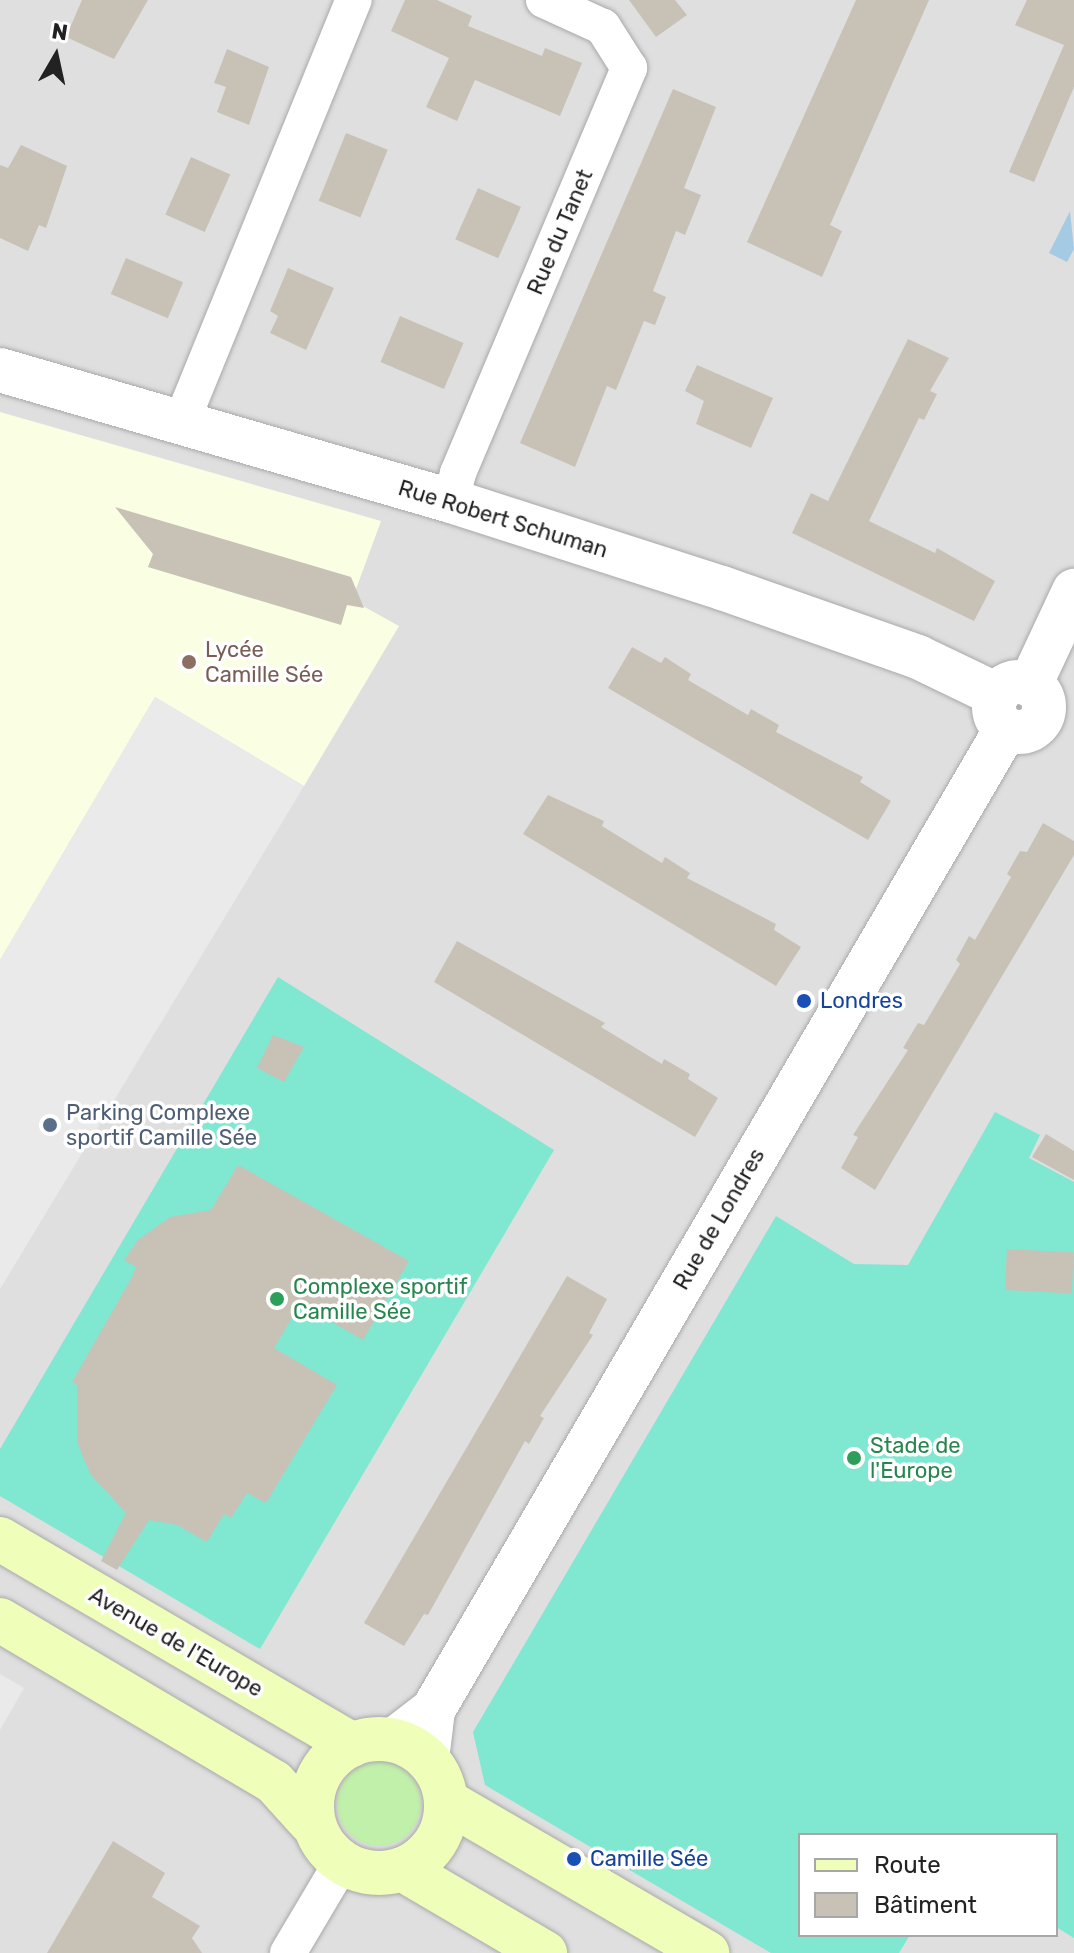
<!DOCTYPE html>
<meta charset="utf-8">
<style>
body{margin:0}
#map{position:relative;width:1074px;height:1953px;overflow:hidden;background:#f3f1e8;font-family:Rubik,sans-serif}
div>[style]{position:absolute}
.residential>*{inset:0;background:#e0dfdf}
.education>*{inset:0;background:#faffe4}
.grass>*{inset:0;background:#c1f0ab}
.round{border-radius:50%}
.pitch>*{inset:0;background:#80e7d1}
.parking>*{inset:0;background:#eaeaea}
.water>*{inset:0;background:#a5cae3}
.building>*{inset:0;background:#c8c1b6;transform-origin:0 0}
.roads{filter:drop-shadow(0 0 2px #a9a9a9) drop-shadow(0 0 2px #a9a9a9)}
.minor>*{height:36px;margin:-18px;padding:0 18px;transform-origin:18px;border-radius:18px;background:#fff}
.tertiary>*{height:44px;margin:-22px;padding:0 22px;transform-origin:22px;border-radius:22px;background:#fff}
.tertiary>.ring{margin:-22px;padding:0;box-sizing:content-box;background:none;border:44px solid #fff;border-radius:50%}
.secondary>*{height:44px;margin:-22px;padding:0 22px;transform-origin:22px;border-radius:22px;background:#efffba}
.secondary>.ring{margin:-22px;padding:0;box-sizing:content-box;background:none;border:44px solid #efffba;border-radius:50%}
.dots>*{width:22px;height:22px;translate:-50% -50%;box-sizing:border-box;border:4px solid #fff;border-radius:50%}
span{translate:-50% -50%;white-space:nowrap;text-align:center;line-height:1.15;-webkit-text-stroke:7px #fff;paint-order:stroke}
.street-label{font-size:22px;color:#222}
.education-label{font-size:22px;color:#785e54}
.left{translate:0 -50%;text-align:left}
.transit-label{font-size:22px;color:#164399}
.service-label{font-size:22px;color:#4e5e75}
.leisure-label{font-size:22px;color:#27864d}
.legend{position:absolute;left:798px;top:1833px;width:260px;height:104px;box-sizing:border-box;background:#fff;border:2px solid #a7a7a7;margin:0;padding:10px 14px;list-style:none;font-size:24px;color:#222}
.legend li{display:flex;align-items:center;gap:16px;height:40px}
.legend b{width:40px;border:2px solid #a7a7a7}
.north{position:absolute;left:16px;top:16px;width:80px;height:80px;-webkit-text-stroke:6px #fff;paint-order:stroke;rotate:9deg;font-size:22px;font-weight:700;line-height:32px;text-align:center;color:#222}
.north::after{content:'';display:block;margin:auto;width:28px;height:36px;background:#222;clip-path:polygon(50% 0,100% 100%,50% 72%,0 100%)}
</style>
<div id="map">
<div class="residential">
<div style="clip-path:polygon(evenodd,0 0,1074px 0,1074px 1953px,0 1953px,0 0,800px 1835px,1056px 1835px,1056px 1935px,800px 1935px,800px 1835px)"></div>
</div>
<div class="education">
<div style="clip-path:polygon(0 412px,381px 521px,352px 600px,399px 626px,304px 786px,155px 697px,0 960px)"></div>
</div>
<div class="grass">
<div class="round" style="left:337px;top:1762px;width:84px;height:84px"></div>
</div>
<div class="pitch">
<div style="clip-path:polygon(278px 977px,554px 1150px,260px 1649px,0 1496px,0 1449px)"></div>
<div style="clip-path:polygon(995px 1112px,1040px 1135px,1029px 1158px,1074px 1182px,1074px 1938px,1056px 1927px,1056px 1835px,800px 1835px,800px 1935px,910px 1935px,899px 1953px,771px 1953px,485px 1785px,473px 1732px,776px 1216px,854px 1264px,908px 1265px)"></div>
</div>
<div class="parking">
<div style="clip-path:polygon(155px 697px,304px 786px,0 1289px,0 960px)"></div>
<div style="clip-path:polygon(0 1674px,24px 1688px,0 1730px)"></div>
</div>
<div class="water">
<div style="clip-path:polygon(1070px 211px,1074px 249px,1067px 262px,1049px 253px)"></div>
</div>
<div class="building">
<div style="clip-path:polygon(82px 0,148px 0,114px 59px,66px 37px)"></div>
<div style="clip-path:polygon(405px 0,437px 0,472px 16px,468px 26px,542px 56px,545px 48px,582px 63px,560px 116px,475px 80px,457px 121px,426px 107px,449px 58px,391px 31px)"></div>
<div style="clip-path:polygon(629px 0,675px 0,687px 15px,656px 37px)"></div>
<div style="clip-path:polygon(856px 0,929px 0,830px 225px,842px 231px,822px 277px,747px 242px)"></div>
<div style="clip-path:polygon(1027px 0,1074px 0,1074px 87px,1034px 182px,1009px 172px,1064px 45px,1015px 25px)"></div>
<div style="clip-path:polygon(227px 49px,269px 67px,249px 125px,217px 112px,226px 87px,214px 83px)"></div>
<div style="clip-path:polygon(673px 89px,716px 107px,684px 188px,701px 195px,685px 235px,676px 231px,653px 291px,666px 297px,655px 325px,644px 321px,616px 390px,607px 386px,575px 467px,520px 443px)"></div>
<div style="left:346px;top:133px;width:45px;height:73px;rotate:22deg"></div>
<div style="clip-path:polygon(21px 145px,67px 166px,46px 228px,39px 225px,28px 251px,0 238px,0 165px,8px 168px)"></div>
<div style="left:191px;top:157px;width:43px;height:63px;rotate:24deg"></div>
<div style="left:478px;top:188px;width:47px;height:56px;rotate:24deg"></div>
<div style="left:126px;top:258px;width:62px;height:39px;rotate:23deg"></div>
<div style="clip-path:polygon(288px 268px,334px 288px,306px 350px,270px 333px,278px 316px,270px 311px)"></div>
<div style="left:400px;top:316px;width:69px;height:50px;rotate:23deg"></div>
<div style="clip-path:polygon(908px 339px,949px 358px,930px 391px,937px 394px,924px 420px,919px 418px,869px 521px,935px 553px,937px 548px,995px 581px,974px 621px,792px 533px,811px 493px,828px 501px)"></div>
<div style="clip-path:polygon(697px 365px,773px 398px,751px 448px,696px 424px,704px 401px,685px 391px)"></div>
<div style="clip-path:polygon(115px 507px,351px 577px,364px 608px,347px 605px,341px 625px,148px 567px,153px 554px)"></div>
<div style="clip-path:polygon(632px 647px,661px 663px,665px 657px,691px 674px,688px 680px,748px 715px,751px 709px,779px 725px,776px 732px,863px 777px,860px 782px,891px 801px,868px 840px,608px 688px)"></div>
<div style="clip-path:polygon(548px 795px,604px 821px,602px 826px,662px 863px,665px 857px,690px 873px,687px 878px,776px 924px,774px 930px,801px 947px,776px 986px,523px 834px)"></div>
<div style="clip-path:polygon(1043px 823px,1074px 841px,1074px 855px,875px 1190px,841px 1168px,858px 1137px,853px 1135px,908px 1050px,903px 1048px,918px 1023px,924px 1025px,960px 964px,956px 960px,969px 936px,975px 940px,1011px 877px,1007px 874px,1020px 851px,1027px 852px)"></div>
<div style="clip-path:polygon(457px 941px,605px 1023px,601px 1027px,662px 1064px,664px 1059px,690px 1074px,688px 1079px,718px 1098px,695px 1137px,434px 982px)"></div>
<div style="clip-path:polygon(273px 1035px,304px 1047px,284px 1082px,257px 1068px)"></div>
<div style="clip-path:polygon(1046px 1134px,1074px 1151px,1074px 1180px,1032px 1157px)"></div>
<div style="clip-path:polygon(238px 1165px,409px 1261px,363px 1340px,300px 1304px,274px 1348px,337px 1385px,266px 1503px,247px 1493px,231px 1518px,224px 1514px,207px 1542px,177px 1525px,149px 1520px,117px 1570px,101px 1561px,126px 1513px,91px 1475px,83px 1457px,77px 1441px,77px 1385px,72px 1382px,132px 1277px,136px 1267px,124px 1260px,138px 1240px,170px 1217px,211px 1210px)"></div>
<div style="left:1007px;top:1249px;width:67px;height:41px;rotate:3deg"></div>
<div style="clip-path:polygon(567px 1276px,607px 1299px,589px 1333px,593px 1335px,540px 1416px,544px 1418px,529px 1444px,525px 1441px,428px 1615px,424px 1614px,404px 1646px,364px 1623px)"></div>
<div style="clip-path:polygon(113px 1841px,165px 1873px,152px 1897px,200px 1926px,192px 1938px,202px 1953px,47px 1953px)"></div>
</div>
<div class="roads">
<div class="minor">
<div style="left:181px;top:423px;width:457px;rotate:-67.8deg"></div>
<div style="left:451px;top:501px;width:29px;rotate:-76deg"></div>
<div style="left:458px;top:473px;width:440px;rotate:-67.1deg"></div>
<div style="left:629px;top:68px;width:49px;rotate:-122.4deg"></div>
<div style="left:603px;top:27px;width:65px;rotate:-155.4deg"></div>
<div style="left:288px;top:1953px;width:106px;rotate:-59.3deg"></div>
</div>
<div class="tertiary">
<div style="left:0;top:370px;width:470px;rotate:16.2deg"></div>
<div style="left:451px;top:501px;width:285px;rotate:17.8deg"></div>
<div style="left:722px;top:588px;width:208px;rotate:19.4deg"></div>
<div style="left:918px;top:657px;width:88px;rotate:25.7deg"></div>
<div class="ring" style="left:994px;top:682px;width:6px;height:6px"></div>
<div style="left:1030px;top:685px;width:104px;rotate:-64.9deg"></div>
<div style="left:394px;top:1740px;width:49px;rotate:-37.6deg"></div>
<div style="left:433px;top:1710px;width:1136px;rotate:-59.71deg"></div>
<div style="left:427px;top:1759px;width:49px;rotate:-83deg"></div>
</div>
<div class="secondary">
<div style="left:0;top:1539px;width:408px;rotate:30.3deg"></div>
<div style="left:0;top:1620px;width:318px;rotate:30.6deg"></div>
<div style="left:274px;top:1782px;width:54px;rotate:48deg"></div>
<div class="ring" style="left:312px;top:1739px;width:90px;height:90px"></div>
<div style="left:448px;top:1802px;width:300px;rotate:30.2deg"></div>
<div style="left:402px;top:1869px;width:166px;rotate:30.4deg"></div>
</div>
</div>
<div class="dots">
<div style="left:189px;top:662px;background:#8d6e63"></div>
<div style="left:804px;top:1001px;background:#1a4fb4"></div>
<div style="left:50px;top:1125px;background:#5c6f8a"></div>
<div style="left:277px;top:1299px;background:#2e9e5b"></div>
<div style="left:854px;top:1458px;background:#2e9e5b"></div>
<div style="left:574px;top:1859px;background:#1a4fb4"></div>
</div>
<div class="street-label">
<span style="left:560px;top:232px;rotate:-67deg">Rue du Tanet</span>
<span style="left:503px;top:519px;rotate:17deg">Rue Robert Schuman</span>
<span style="left:719px;top:1219px;rotate:-60deg">Rue de Londres</span>
<span style="left:176px;top:1642px;rotate:30deg">Avenue de l'Europe</span>
</div>
<div class="education-label">
<span class="left" style="left:205px;top:662px">Lycée<br>Camille Sée</span>
</div>
<div class="transit-label">
<span class="left" style="left:820px;top:1001px">Londres</span>
<span class="left" style="left:590px;top:1859px">Camille Sée</span>
</div>
<div class="service-label">
<span class="left" style="left:66px;top:1125px">Parking Complexe<br>sportif Camille Sée</span>
</div>
<div class="leisure-label">
<span class="left" style="left:293px;top:1299px">Complexe sportif<br>Camille Sée</span>
<span class="left" style="left:870px;top:1458px">Stade de<br>l'Europe</span>
</div>
<ul class="legend">
<li><b style="height:10px;background:#efffba"></b>Route</li>
<li><b style="height:22px;background:#c8c1b6"></b>Bâtiment</li>
</ul>
<div class="north">N</div>
</div>
